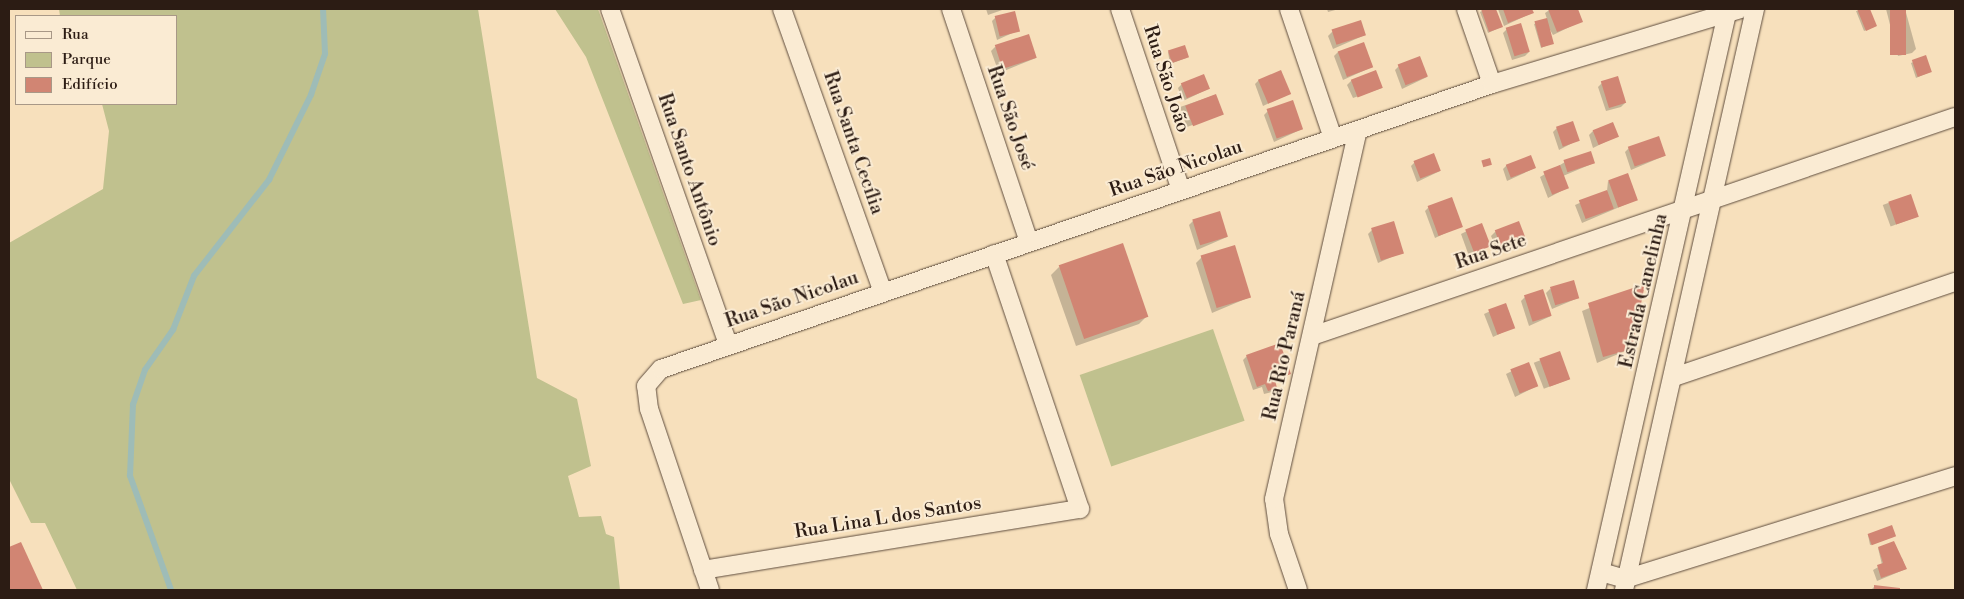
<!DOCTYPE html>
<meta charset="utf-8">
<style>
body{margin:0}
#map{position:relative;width:1964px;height:599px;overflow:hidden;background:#f7e0bc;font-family:"Libre Bodoni",serif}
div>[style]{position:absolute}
.green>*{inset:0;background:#c0c18e;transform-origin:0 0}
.shadow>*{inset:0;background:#0003;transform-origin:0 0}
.stream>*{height:5.5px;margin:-2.75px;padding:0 2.75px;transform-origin:2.75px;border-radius:2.75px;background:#9ebcb7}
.building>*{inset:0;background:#d18573;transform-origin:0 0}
.roads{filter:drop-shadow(0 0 1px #5f4d3e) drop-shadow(0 0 1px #5f4d3e)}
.minor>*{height:18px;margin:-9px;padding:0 9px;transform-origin:9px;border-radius:9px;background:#faebd3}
span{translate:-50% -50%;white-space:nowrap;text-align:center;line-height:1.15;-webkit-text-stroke:4px #faebd3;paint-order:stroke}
.street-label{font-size:19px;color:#2c1c14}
.frame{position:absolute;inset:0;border:10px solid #2c1c14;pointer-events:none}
.legend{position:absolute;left:15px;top:15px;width:162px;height:90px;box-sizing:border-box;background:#faebd3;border:1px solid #a89887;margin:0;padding:6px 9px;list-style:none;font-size:15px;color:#2c1c14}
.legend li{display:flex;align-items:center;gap:10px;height:25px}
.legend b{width:25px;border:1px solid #a89887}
</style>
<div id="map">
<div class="green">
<div style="clip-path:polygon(59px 9px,478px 9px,537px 378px,577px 399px,591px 466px,568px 476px,579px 517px,601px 516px,606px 534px,614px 537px,620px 590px,77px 590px,45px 523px,31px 523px,9px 479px,9px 243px,103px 189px,109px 131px,102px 104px,176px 104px,176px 16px,60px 16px)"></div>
<div style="clip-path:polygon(555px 9px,598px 9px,701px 300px,683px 304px,586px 57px)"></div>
<div style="left:1213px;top:329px;width:97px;height:141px;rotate:71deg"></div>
</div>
<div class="shadow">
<div style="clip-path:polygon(986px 9px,1005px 9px,988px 15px)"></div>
<div style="clip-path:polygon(1327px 9px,1339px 9px,1328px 12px)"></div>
<div style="clip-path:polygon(1486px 9px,1494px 9px,1501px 27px,1488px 33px,1480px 12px)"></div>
<div style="clip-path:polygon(1498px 9px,1531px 9px,1532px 13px,1504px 26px)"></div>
<div style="clip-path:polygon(1551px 9px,1577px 9px,1582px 21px,1553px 35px,1549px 28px,1553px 43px,1541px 48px,1534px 24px,1547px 19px,1545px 13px)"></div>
<div style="clip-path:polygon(1869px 9px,1876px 26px,1864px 31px,1856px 11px)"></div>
<div style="clip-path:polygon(1886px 9px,1905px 9px,1916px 49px,1912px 53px,1898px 56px)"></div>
<div style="clip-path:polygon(996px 17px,1019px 30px,997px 40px,992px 21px)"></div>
<div style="clip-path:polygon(1507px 29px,1529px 52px,1525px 56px,1512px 60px,1503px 33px)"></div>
<div style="clip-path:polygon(1332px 32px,1365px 35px,1333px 49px,1328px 36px)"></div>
<div style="clip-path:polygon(995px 47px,1036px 58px,999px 73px,991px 51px)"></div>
<div style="clip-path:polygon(1168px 52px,1186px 58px,1170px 64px)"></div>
<div style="clip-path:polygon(1338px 52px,1372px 67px,1343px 80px,1334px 56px)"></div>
<div style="clip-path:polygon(1925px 57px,1930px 72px,1916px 78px,1911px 63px)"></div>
<div style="clip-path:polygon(1399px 66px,1427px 77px,1402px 89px,1395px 70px)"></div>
<div style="clip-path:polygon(1259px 80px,1289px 94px,1263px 106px,1255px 84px)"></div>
<div style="clip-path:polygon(1351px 81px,1382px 88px,1353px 98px,1347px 85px)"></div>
<div style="clip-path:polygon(1602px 83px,1625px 103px,1621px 107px,1606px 111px,1598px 87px)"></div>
<div style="clip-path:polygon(1182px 84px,1208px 89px,1183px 101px,1178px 88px)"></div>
<div style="left:1215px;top:95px;width:21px;height:37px;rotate:71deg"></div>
<div style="clip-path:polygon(1268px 111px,1302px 129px,1274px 142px,1264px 115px)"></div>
<div style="clip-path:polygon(1557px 128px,1578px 140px,1559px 150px,1553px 132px)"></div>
<div style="clip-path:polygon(1593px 131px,1617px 136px,1593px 148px,1589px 135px)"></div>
<div style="clip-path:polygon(1629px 148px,1664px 156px,1631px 170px,1625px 152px)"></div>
<div style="clip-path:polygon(1415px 162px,1440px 171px,1417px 182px,1411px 166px)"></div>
<div style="clip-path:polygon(1565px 162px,1594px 163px,1563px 176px,1567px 188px,1548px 198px,1540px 177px)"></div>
<div style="clip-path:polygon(1507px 165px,1535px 168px,1507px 181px,1503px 169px)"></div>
<div style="clip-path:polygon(1608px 181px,1636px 200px,1582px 223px,1575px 205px,1607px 191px)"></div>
<div style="left:1910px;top:195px;width:23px;height:29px;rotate:70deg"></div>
<div style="clip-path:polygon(1429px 207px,1461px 226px,1435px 238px,1425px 211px)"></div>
<div style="clip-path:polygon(1193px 221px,1227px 237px,1197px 250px,1189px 225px)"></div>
<div style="clip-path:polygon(1481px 224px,1489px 246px,1469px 256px,1461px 234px)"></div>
<div style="clip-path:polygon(1372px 230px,1403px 252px,1378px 263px,1368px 234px)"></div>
<div style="clip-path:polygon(1495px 232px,1524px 237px,1497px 250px,1491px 236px)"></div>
<div style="clip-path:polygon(1202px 257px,1250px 297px,1212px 313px,1196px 263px)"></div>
<div style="clip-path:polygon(1059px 267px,1147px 316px,1139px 324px,1076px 346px,1051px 275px)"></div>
<div style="clip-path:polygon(1644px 286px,1630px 349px,1597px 363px,1582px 311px)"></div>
<div style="clip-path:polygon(1550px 289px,1578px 298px,1552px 309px,1546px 293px)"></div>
<div style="clip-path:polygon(1525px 297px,1551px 316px,1529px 326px,1521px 301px)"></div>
<div style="clip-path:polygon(1506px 304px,1514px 327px,1493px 337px,1484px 314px)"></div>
<div style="left:1559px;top:353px;width:28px;height:27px;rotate:69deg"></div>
<div style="clip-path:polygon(1247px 356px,1289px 374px,1274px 382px,1272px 392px,1264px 394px,1262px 387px,1253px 390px,1243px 360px)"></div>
<div style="clip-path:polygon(1528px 363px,1537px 386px,1515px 397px,1506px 374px)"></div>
<div style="clip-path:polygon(1868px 535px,1893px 537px,1870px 545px)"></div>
<div style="clip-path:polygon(20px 543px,42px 590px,9px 590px,9px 549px)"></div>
<div style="clip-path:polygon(1878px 548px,1902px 558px,1906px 569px,1877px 581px,1873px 570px,1882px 565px)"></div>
<div style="clip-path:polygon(1875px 586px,1899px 589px,1899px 590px,1871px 590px)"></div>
</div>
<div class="stream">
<div style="left:171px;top:590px;width:121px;rotate:-109.8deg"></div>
<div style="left:130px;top:476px;width:71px;rotate:-87.6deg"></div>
<div style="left:133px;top:405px;width:37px;rotate:-71deg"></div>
<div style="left:145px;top:370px;width:49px;rotate:-55deg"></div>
<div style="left:173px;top:330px;width:58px;rotate:-68.7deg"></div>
<div style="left:194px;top:276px;width:122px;rotate:-52deg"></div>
<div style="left:269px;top:180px;width:95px;rotate:-63.7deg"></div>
<div style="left:311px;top:95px;width:43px;rotate:-71.1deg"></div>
<div style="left:325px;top:54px;width:45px;rotate:-92.5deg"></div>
</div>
<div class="building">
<div style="clip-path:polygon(1481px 9px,1496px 9px,1503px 27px,1489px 32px)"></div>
<div style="clip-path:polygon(1503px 9px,1532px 9px,1534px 13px,1508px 23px)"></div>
<div style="clip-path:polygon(1548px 9px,1578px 9px,1583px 22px,1557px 32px)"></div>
<div style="clip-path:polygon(1857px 9px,1870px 9px,1877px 26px,1866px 31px)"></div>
<div style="left:1890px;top:9px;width:16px;height:46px"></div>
<div style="left:1015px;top:11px;width:21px;height:21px;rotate:76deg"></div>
<div style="left:1547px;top:18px;width:27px;height:13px;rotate:75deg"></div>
<div style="left:1361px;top:20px;width:16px;height:31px;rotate:72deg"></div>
<div style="left:1521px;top:23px;width:30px;height:16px;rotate:73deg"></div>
<div style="left:1029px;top:34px;width:25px;height:36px;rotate:72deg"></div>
<div style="left:1364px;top:42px;width:27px;height:28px;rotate:70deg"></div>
<div style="left:1185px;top:45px;width:13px;height:18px;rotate:72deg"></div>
<div style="left:1926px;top:55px;width:18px;height:15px;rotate:71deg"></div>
<div style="left:1420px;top:56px;width:22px;height:24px;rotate:69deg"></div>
<div style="left:1281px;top:70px;width:26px;height:25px;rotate:67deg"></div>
<div style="left:1376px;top:70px;width:19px;height:27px;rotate:69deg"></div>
<div style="left:1204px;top:74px;width:16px;height:25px;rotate:68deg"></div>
<div style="left:1618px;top:76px;width:28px;height:18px;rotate:73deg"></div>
<div style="left:1216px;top:94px;width:22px;height:33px;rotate:69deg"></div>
<div style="left:1293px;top:100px;width:31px;height:28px;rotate:71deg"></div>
<div style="left:1573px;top:121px;width:21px;height:18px;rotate:71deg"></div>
<div style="left:1613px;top:122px;width:16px;height:22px;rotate:68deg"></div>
<div style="left:1659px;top:136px;width:21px;height:33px;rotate:71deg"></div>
<div style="left:1591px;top:151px;width:13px;height:29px;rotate:72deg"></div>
<div style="left:1434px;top:153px;width:19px;height:22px;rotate:69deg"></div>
<div style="left:1531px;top:155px;width:14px;height:27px;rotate:69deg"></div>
<div style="left:1490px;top:158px;width:7px;height:9px;rotate:74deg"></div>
<div style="left:1560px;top:165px;width:25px;height:18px;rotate:69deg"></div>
<div style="left:1628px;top:173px;width:29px;height:21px;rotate:70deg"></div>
<div style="left:1607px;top:190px;width:20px;height:30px;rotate:70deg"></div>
<div style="left:1911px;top:194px;width:24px;height:24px;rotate:71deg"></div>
<div style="left:1452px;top:197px;width:32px;height:26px;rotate:70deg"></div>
<div style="left:1220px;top:211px;width:27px;height:29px;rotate:73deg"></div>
<div style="left:1394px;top:221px;width:34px;height:24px;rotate:73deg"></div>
<div style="left:1519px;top:221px;width:17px;height:26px;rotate:69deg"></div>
<div style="left:1482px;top:223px;width:25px;height:18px;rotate:69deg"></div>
<div style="left:1123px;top:243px;width:78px;height:68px;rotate:71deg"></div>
<div style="left:1235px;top:245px;width:55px;height:36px;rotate:73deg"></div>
<div style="left:1574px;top:280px;width:19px;height:25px;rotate:74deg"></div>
<div style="clip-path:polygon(1645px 284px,1632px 349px,1603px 357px,1588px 303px)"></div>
<div style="left:1543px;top:289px;width:28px;height:20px;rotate:72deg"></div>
<div style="left:1506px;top:303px;width:27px;height:19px;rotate:70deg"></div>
<div style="clip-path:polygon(1280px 343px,1291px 374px,1275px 380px,1277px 388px,1268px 391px,1265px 384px,1257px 387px,1246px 355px)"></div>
<div style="left:1560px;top:351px;width:30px;height:22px;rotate:70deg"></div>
<div style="left:1529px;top:362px;width:26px;height:20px;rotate:69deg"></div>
<div style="left:1892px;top:525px;width:12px;height:26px;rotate:70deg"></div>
<div style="clip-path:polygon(1894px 541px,1907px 569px,1881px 578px,1877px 565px,1883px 563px,1878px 547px)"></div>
<div style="clip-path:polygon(21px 542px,43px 590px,9px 590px,9px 547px)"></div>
<div style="clip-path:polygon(1874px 585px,1900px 588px,1900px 590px,1874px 590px)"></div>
</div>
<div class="roads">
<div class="minor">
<div style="left:610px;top:9px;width:356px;rotate:70.6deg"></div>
<div style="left:782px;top:9px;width:300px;rotate:70.4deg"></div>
<div style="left:951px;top:9px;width:246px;rotate:71.5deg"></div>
<div style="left:1120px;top:9px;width:191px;rotate:71.4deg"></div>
<div style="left:1289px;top:9px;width:136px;rotate:71.2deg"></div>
<div style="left:1466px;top:9px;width:79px;rotate:70.9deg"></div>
<div style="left:1312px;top:336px;width:679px;rotate:-18.81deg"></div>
<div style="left:1674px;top:377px;width:297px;rotate:-18.7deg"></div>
<div style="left:703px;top:570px;width:382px;rotate:-9.2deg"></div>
<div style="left:1080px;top:509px;width:269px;rotate:-108.6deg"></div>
<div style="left:1601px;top:572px;width:25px;rotate:16deg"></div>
<div style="left:1625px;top:579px;width:346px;rotate:-17.3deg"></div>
<div style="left:710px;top:590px;width:191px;rotate:-108.6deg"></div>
<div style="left:649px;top:409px;width:23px;rotate:-97deg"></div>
<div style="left:646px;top:386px;width:23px;rotate:-49deg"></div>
<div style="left:661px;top:369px;width:879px;rotate:-18.93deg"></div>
<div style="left:1492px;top:84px;width:259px;rotate:-16.8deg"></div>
<div style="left:1298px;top:590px;width:59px;rotate:-108.7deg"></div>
<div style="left:1279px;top:534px;width:35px;rotate:-98deg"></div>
<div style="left:1274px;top:499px;width:378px;rotate:-77.2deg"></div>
<div style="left:1596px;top:590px;width:596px;rotate:-77.2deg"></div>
<div style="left:1624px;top:590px;width:596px;rotate:-77.29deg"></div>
</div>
</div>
<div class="street-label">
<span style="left:1166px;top:79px;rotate:72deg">Rua São João</span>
<span style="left:1010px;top:118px;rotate:71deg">Rua São José</span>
<span style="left:853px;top:143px;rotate:71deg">Rua Santa Cecília</span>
<span style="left:1176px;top:169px;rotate:-19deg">Rua São Nicolau</span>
<span style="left:689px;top:170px;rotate:71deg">Rua Santo Antônio</span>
<span style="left:1491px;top:252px;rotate:-19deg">Rua Sete</span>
<span style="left:1644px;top:291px;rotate:-77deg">Estrada Canelinha</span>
<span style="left:792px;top:300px;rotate:-19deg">Rua São Nicolau</span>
<span style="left:1285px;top:356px;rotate:-77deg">Rua Rio Paraná</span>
<span style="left:888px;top:518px;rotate:-9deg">Rua Lina L dos Santos</span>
</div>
<div class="frame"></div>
<ul class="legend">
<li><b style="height:6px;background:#faebd3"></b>Rua</li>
<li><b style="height:14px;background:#c0c18e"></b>Parque</li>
<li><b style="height:14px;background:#d18573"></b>Edifício</li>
</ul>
</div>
